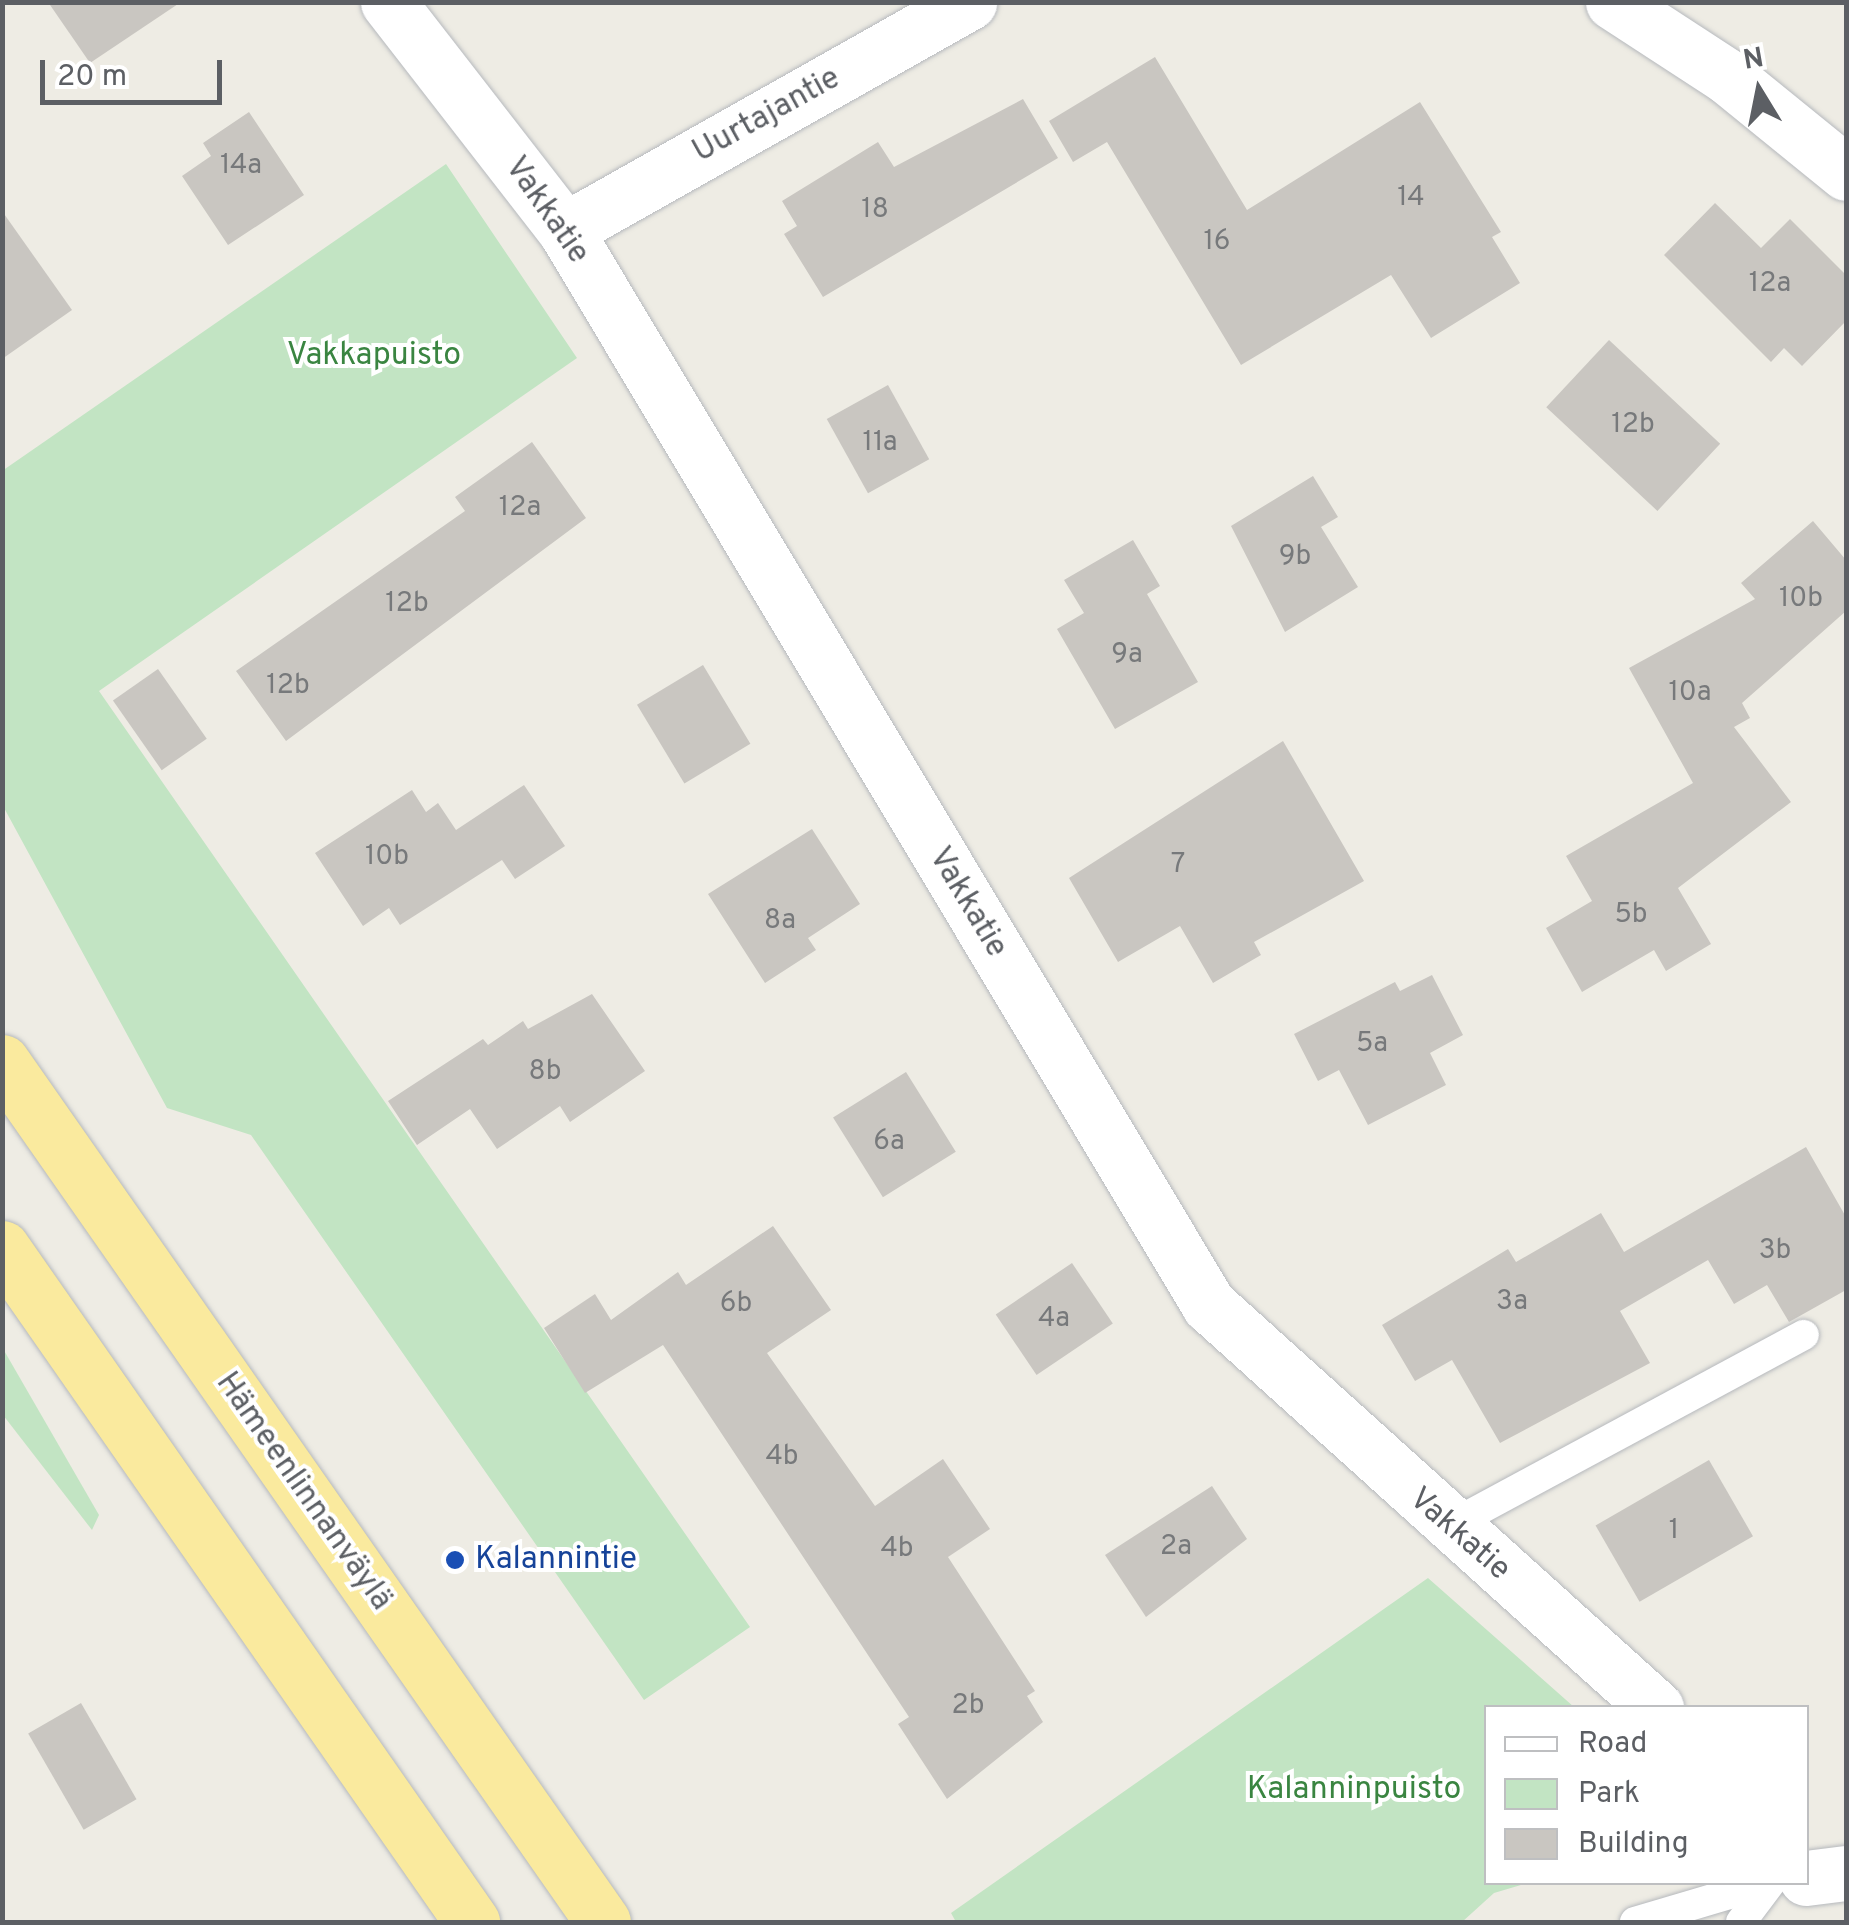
<!DOCTYPE html>
<meta charset="utf-8">
<style>
body{margin:0}
#map{position:relative;width:1849px;height:1925px;overflow:hidden;background:#eeece4;font-family:Overpass,sans-serif}
div>[style]{position:absolute}
.green>*{inset:0;background:#c2e4c3}
.building>*{inset:0;background:#c9c6c1;transform-origin:0 0}
.roads{filter:drop-shadow(0 0 2px #b6b9bd) drop-shadow(0 0 2px #b6b9bd)}
.service>*{height:30px;margin:-15px;padding:0 15px;transform-origin:15px;border-radius:15px;background:#fff}
.minor>*{height:55px;margin:-27.5px;padding:0 27.5px;transform-origin:27.5px;border-radius:27.5px;background:#fff}
.tertiary>*{height:55px;margin:-27.5px;padding:0 27.5px;transform-origin:27.5px;border-radius:27.5px;background:#fff}
.trunk>*{height:55px;margin:-27.5px;padding:0 27.5px;transform-origin:27.5px;border-radius:27.5px;background:#faea9e}
.dots>*{width:28px;height:28px;translate:-50% -50%;box-sizing:border-box;border:5px solid #fff;border-radius:50%}
span{translate:-50% -50%;white-space:nowrap;text-align:center;line-height:1.15;-webkit-text-stroke:8px #fff;paint-order:stroke}
.number-label{font-size:28px;color:#77797b}
.number-label span{-webkit-text-stroke-width:0}
.street-label{font-size:32px;color:#5c5f64}
.park-label{font-size:32px;color:#3a8541}
.transit-label{font-size:32px;color:#164399}
.left{translate:0 -50%;text-align:left}
.frame{position:absolute;inset:0;border:5px solid #5c5f64;pointer-events:none}
.legend{position:absolute;left:1484px;top:1705px;width:325px;height:180px;box-sizing:border-box;background:#fff;border:2px solid #bebfc1;margin:0;padding:12px 18px;list-style:none;font-size:30px;color:#5c5f64}
.legend li{display:flex;align-items:center;gap:20px;height:50px}
.legend b{width:50px;border:2px solid #bebfc1}
.north{position:absolute;left:1709px;top:40px;width:100px;height:100px;-webkit-text-stroke:8px #fff;paint-order:stroke;rotate:350deg;font-size:28px;font-weight:700;line-height:40px;text-align:center;color:#5c5f64}
.north::after{content:'';display:block;margin:auto;width:35px;height:45px;background:#5c5f64;clip-path:polygon(50% 0,100% 100%,50% 72%,0 100%)}
.scale{position:absolute;left:40px;top:60px;width:182px;height:45px;box-sizing:border-box;border:5px solid #5c5f64;border-top:0;padding-left:12px;font-size:30px;line-height:35px;white-space:nowrap;color:#5c5f64;-webkit-text-stroke:8px #fff;paint-order:stroke}
</style>
<div id="map">
<div class="green">
<div style="clip-path:polygon(446px 164px,577px 358px,99px 691px,750px 1627px,644px 1700px,251px 1135px,167px 1108px,3px 806px,2px 471px)"></div>
<div style="clip-path:polygon(2px 1347px,99px 1515px,92px 1530px,3px 1415px)"></div>
<div style="clip-path:polygon(1428px 1578px,1574px 1707px,1486px 1708px,1486px 1882px,1528px 1883px,1494px 1893px,1462px 1922px,956px 1922px,951px 1913px)"></div>
</div>
<div class="building">
<div style="clip-path:polygon(48px 2px,181px 2px,90px 63px)"></div>
<div style="clip-path:polygon(1155px 57px,1247px 210px,1420px 102px,1501px 232px,1492px 237px,1520px 283px,1431px 338px,1391px 275px,1241px 365px,1107px 142px,1073px 162px,1049px 121px)"></div>
<div style="clip-path:polygon(1023px 99px,1058px 158px,823px 297px,784px 234px,797px 226px,782px 201px,878px 142px,894px 167px)"></div>
<div style="clip-path:polygon(249px 112px,304px 195px,228px 245px,182px 176px,211px 156px,203px 143px)"></div>
<div style="clip-path:polygon(1715px 203px,1761px 248px,1790px 219px,1846px 275px,1846px 321px,1802px 366px,1784px 348px,1771px 362px,1664px 255px)"></div>
<div style="clip-path:polygon(2px 211px,72px 310px,2px 359px)"></div>
<div style="left:1609px;top:340px;width:152px;height:92px;rotate:43deg"></div>
<div style="left:888px;top:385px;width:85px;height:70px;rotate:61deg"></div>
<div style="clip-path:polygon(532px 442px,586px 518px,286px 741px,236px 671px,465px 511px,455px 497px)"></div>
<div style="clip-path:polygon(1313px 476px,1338px 517px,1321px 527px,1358px 587px,1285px 632px,1231px 526px)"></div>
<div style="clip-path:polygon(1813px 521px,1846px 560px,1846px 611px,1742px 703px,1750px 718px,1734px 727px,1791px 802px,1678px 888px,1711px 944px,1666px 971px,1654px 950px,1582px 992px,1546px 928px,1592px 901px,1566px 856px,1693px 783px,1629px 668px,1755px 599px,1741px 583px)"></div>
<div style="clip-path:polygon(1133px 540px,1160px 586px,1147px 594px,1198px 682px,1115px 729px,1057px 629px,1084px 613px,1064px 580px)"></div>
<div style="left:703px;top:665px;width:92px;height:77px;rotate:59deg"></div>
<div style="left:158px;top:669px;width:85px;height:55px;rotate:55deg"></div>
<div style="clip-path:polygon(1283px 741px,1364px 881px,1254px 942px,1261px 955px,1213px 983px,1180px 926px,1118px 962px,1069px 878px)"></div>
<div style="clip-path:polygon(524px 785px,565px 846px,515px 879px,502px 860px,400px 925px,389px 908px,363px 926px,315px 853px,412px 790px,426px 812px,438px 803px,456px 830px)"></div>
<div style="clip-path:polygon(812px 829px,860px 904px,808px 938px,816px 950px,765px 983px,708px 894px)"></div>
<div style="clip-path:polygon(1432px 975px,1463px 1035px,1430px 1053px,1446px 1085px,1368px 1125px,1339px 1070px,1318px 1081px,1294px 1034px,1395px 982px,1400px 991px)"></div>
<div style="clip-path:polygon(592px 994px,645px 1071px,570px 1122px,560px 1106px,497px 1149px,470px 1109px,417px 1145px,388px 1101px,483px 1039px,488px 1045px,523px 1021px,528px 1029px)"></div>
<div style="left:906px;top:1072px;width:94px;height:86px;rotate:58deg"></div>
<div style="clip-path:polygon(1806px 1147px,1846px 1217px,1846px 1290px,1789px 1322px,1767px 1285px,1734px 1304px,1708px 1260px,1620px 1311px,1650px 1363px,1500px 1443px,1452px 1360px,1415px 1381px,1382px 1325px,1508px 1249px,1516px 1262px,1601px 1213px,1624px 1252px)"></div>
<div style="clip-path:polygon(773px 1226px,831px 1310px,767px 1353px,875px 1506px,943px 1459px,990px 1529px,948px 1557px,1035px 1691px,1027px 1696px,1043px 1722px,947px 1799px,898px 1724px,909px 1717px,663px 1345px,585px 1393px,544px 1328px,595px 1294px,611px 1320px,678px 1272px,686px 1285px)"></div>
<div style="left:1072px;top:1263px;width:73px;height:92px;rotate:56deg"></div>
<div style="left:1709px;top:1460px;width:88px;height:131px;rotate:60deg"></div>
<div style="clip-path:polygon(1212px 1486px,1247px 1539px,1146px 1617px,1105px 1555px)"></div>
<div style="left:81px;top:1703px;width:111px;height:61px;rotate:60deg"></div>
</div>
<div class="roads">
<div class="service">
<div style="left:1449px;top:1526px;width:403px;rotate:-28.3deg"></div>
<div style="left:1635px;top:1922px;width:141px;rotate:-16.5deg"></div>
<div style="left:1741px;top:1922px;width:50px;rotate:-53.1deg"></div>
</div>
<div class="minor">
<div style="left:388px;top:2px;width:289px;rotate:52.2deg"></div>
<div style="left:565px;top:230px;width:1253px;rotate:59.08deg"></div>
<div style="left:1209px;top:1305px;width:602px;rotate:42.04deg"></div>
<div style="left:1613px;top:2px;width:137px;rotate:33.1deg"></div>
<div style="left:1728px;top:77px;width:152px;rotate:39.1deg"></div>
<div style="left:565px;top:230px;width:464px;rotate:-29.4deg"></div>
</div>
<div class="tertiary">
<div style="left:1806px;top:1878px;width:40px;rotate:-7.1deg"></div>
</div>
<div class="trunk">
<div style="left:2px;top:1062px;width:1049px;rotate:55.05deg"></div>
<div style="left:2px;top:1248px;width:822px;rotate:55.11deg"></div>
</div>
</div>
<div class="dots">
<div style="left:455px;top:1560px;background:#1a4fb4"></div>
</div>
<div class="number-label">
<span style="left:241px;top:166px">14a</span>
<span style="left:1411px;top:198px">14</span>
<span style="left:875px;top:210px">18</span>
<span style="left:1217px;top:242px">16</span>
<span style="left:1770px;top:284px">12a</span>
<span style="left:1633px;top:425px">12b</span>
<span style="left:880px;top:443px">11a</span>
<span style="left:520px;top:508px">12a</span>
<span style="left:1295px;top:557px">9b</span>
<span style="left:1801px;top:599px">10b</span>
<span style="left:407px;top:604px">12b</span>
<span style="left:1127px;top:655px">9a</span>
<span style="left:288px;top:686px">12b</span>
<span style="left:1690px;top:693px">10a</span>
<span style="left:387px;top:857px">10b</span>
<span style="left:1178px;top:865px">7</span>
<span style="left:1631px;top:915px">5b</span>
<span style="left:780px;top:921px">8a</span>
<span style="left:1372px;top:1044px">5a</span>
<span style="left:545px;top:1072px">8b</span>
<span style="left:889px;top:1142px">6a</span>
<span style="left:1775px;top:1251px">3b</span>
<span style="left:1512px;top:1302px">3a</span>
<span style="left:736px;top:1304px">6b</span>
<span style="left:1054px;top:1319px">4a</span>
<span style="left:782px;top:1457px">4b</span>
<span style="left:1674px;top:1531px">1</span>
<span style="left:1176px;top:1547px">2a</span>
<span style="left:897px;top:1549px">4b</span>
<span style="left:968px;top:1706px">2b</span>
</div>
<div class="street-label">
<span style="left:767px;top:116px;rotate:-29deg">Uurtajantie</span>
<span style="left:546px;top:211px;rotate:55deg">Vakkatie</span>
<span style="left:967px;top:903px;rotate:59deg">Vakkatie</span>
<span style="left:303px;top:1492px;rotate:55deg">Hämeenlinnanväylä</span>
<span style="left:1459px;top:1535px;rotate:41deg">Vakkatie</span>
</div>
<div class="park-label">
<span style="left:374px;top:356px">Vakkapuisto</span>
<span style="left:1354px;top:1790px">Kalanninpuisto</span>
</div>
<div class="transit-label">
<span class="left" style="left:475px;top:1560px">Kalannintie</span>
</div>
<div class="frame"></div>
<ul class="legend">
<li><b style="height:12px;background:#fff"></b>Road</li>
<li><b style="height:28px;background:#c2e4c3"></b>Park</li>
<li><b style="height:28px;background:#c9c6c1"></b>Building</li>
</ul>
<div class="north">N</div>
<div class="scale">20 m</div>
</div>
